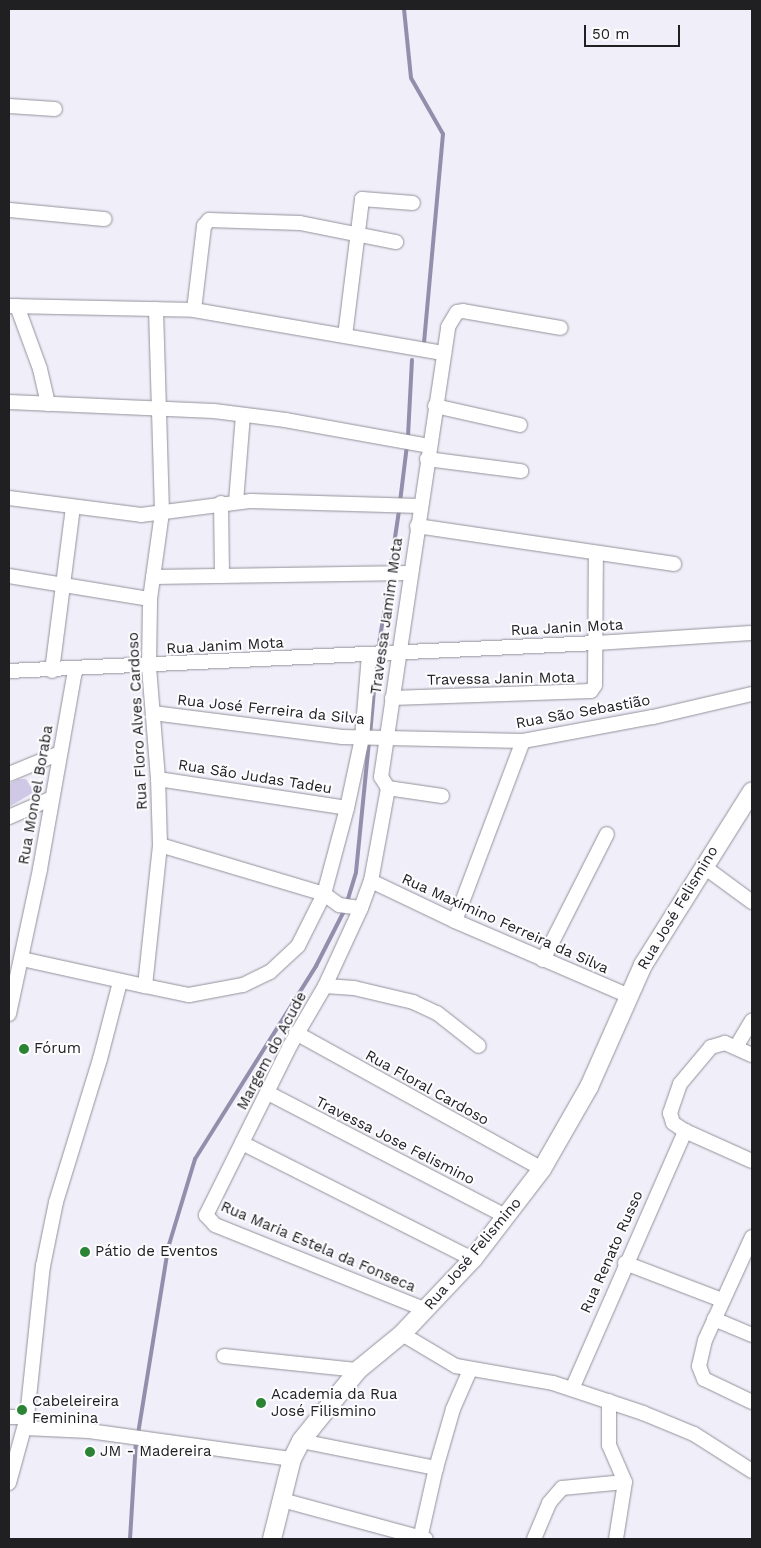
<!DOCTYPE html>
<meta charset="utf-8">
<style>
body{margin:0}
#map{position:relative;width:761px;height:1548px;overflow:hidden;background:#f0eef8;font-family:"Work Sans",sans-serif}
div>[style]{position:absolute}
.green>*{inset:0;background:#cfc9e6}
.stream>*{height:4px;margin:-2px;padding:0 2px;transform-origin:2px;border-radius:2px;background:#948ead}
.roads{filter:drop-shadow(0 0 1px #93919b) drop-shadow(0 0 1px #93919b)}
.minor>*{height:14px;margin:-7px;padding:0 7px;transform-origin:7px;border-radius:7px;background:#fff}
.tertiary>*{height:18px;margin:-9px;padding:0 9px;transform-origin:9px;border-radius:9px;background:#fff}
.dots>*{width:14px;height:14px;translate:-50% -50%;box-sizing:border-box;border:2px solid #fdfcfe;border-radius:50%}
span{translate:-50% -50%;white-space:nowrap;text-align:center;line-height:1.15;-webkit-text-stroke:4px #fdfcfe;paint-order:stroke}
.street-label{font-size:15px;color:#202023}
.poi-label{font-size:15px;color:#202023}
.left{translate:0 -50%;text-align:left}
.frame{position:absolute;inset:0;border:10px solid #202023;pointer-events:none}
.scale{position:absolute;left:584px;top:25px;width:96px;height:22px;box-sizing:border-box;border:2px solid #202023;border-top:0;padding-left:6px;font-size:15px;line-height:18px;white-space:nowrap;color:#202023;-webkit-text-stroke:4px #fdfcfe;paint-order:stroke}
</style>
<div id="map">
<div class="green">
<div style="clip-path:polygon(19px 779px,26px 779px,34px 792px,9px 807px,9px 784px)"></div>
</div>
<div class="stream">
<div style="left:404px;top:9px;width:69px;rotate:84.2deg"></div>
<div style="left:411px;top:78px;width:64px;rotate:60.3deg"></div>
<div style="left:443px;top:134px;width:209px;rotate:95.2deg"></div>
<div style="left:408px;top:436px;width:76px;rotate:-87deg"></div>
<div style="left:400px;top:502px;width:57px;rotate:-83deg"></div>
<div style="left:390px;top:571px;width:61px;rotate:-81.5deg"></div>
<div style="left:378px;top:650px;width:75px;rotate:-80.8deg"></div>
<div style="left:370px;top:735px;width:78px;rotate:-84.9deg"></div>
<div style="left:347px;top:902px;width:31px;rotate:-73deg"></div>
<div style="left:356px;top:872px;width:132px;rotate:-84.3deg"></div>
<div style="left:138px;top:1434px;width:188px;rotate:-80.8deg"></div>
<div style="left:168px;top:1248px;width:93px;rotate:-73.1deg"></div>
<div style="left:195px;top:1159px;width:228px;rotate:-57.9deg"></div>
<div style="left:316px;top:966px;width:64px;rotate:-63deg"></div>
<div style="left:130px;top:1539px;width:98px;rotate:-86.5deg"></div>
</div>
<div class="roads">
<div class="minor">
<div style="left:9px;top:106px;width:46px;rotate:3.7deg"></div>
<div style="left:9px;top:210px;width:96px;rotate:5.4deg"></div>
<div style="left:9px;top:306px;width:185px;rotate:1.2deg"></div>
<div style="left:194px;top:310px;width:254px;rotate:9.8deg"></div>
<div style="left:17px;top:306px;width:67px;rotate:69.9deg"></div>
<div style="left:40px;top:369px;width:36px;rotate:77deg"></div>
<div style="left:194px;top:310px;width:85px;rotate:-83.2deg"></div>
<div style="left:204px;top:226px;width:8px;rotate:-50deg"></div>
<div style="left:209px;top:220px;width:91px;rotate:1.9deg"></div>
<div style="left:300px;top:223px;width:98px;rotate:11.2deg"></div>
<div style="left:345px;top:336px;width:138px;rotate:-82.9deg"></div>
<div style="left:362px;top:199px;width:51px;rotate:4.5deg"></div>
<div style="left:9px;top:402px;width:205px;rotate:2.5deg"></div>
<div style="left:214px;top:411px;width:72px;rotate:7.2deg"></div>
<div style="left:285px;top:420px;width:146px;rotate:10.2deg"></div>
<div style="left:435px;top:406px;width:87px;rotate:12.6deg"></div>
<div style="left:427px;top:459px;width:95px;rotate:7.3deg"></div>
<div style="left:9px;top:498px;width:133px;rotate:7.3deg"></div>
<div style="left:141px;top:515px;width:111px;rotate:-7.3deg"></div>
<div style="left:251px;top:501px;width:169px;rotate:1.7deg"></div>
<div style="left:236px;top:502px;width:87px;rotate:-85.4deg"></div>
<div style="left:221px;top:503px;width:73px;rotate:89.2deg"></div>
<div style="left:417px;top:526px;width:260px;rotate:8.4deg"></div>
<div style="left:9px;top:576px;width:143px;rotate:9.3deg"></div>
<div style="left:153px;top:577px;width:257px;rotate:-0.9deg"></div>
<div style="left:9px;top:671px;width:588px;rotate:-2.73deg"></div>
<div style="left:596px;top:643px;width:156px;rotate:-3.7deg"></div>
<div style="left:52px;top:671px;width:164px;rotate:-82.7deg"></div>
<div style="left:392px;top:698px;width:199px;rotate:-2deg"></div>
<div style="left:591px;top:691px;width:7px;rotate:-56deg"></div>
<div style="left:595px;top:685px;width:131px;rotate:-89.6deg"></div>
<div style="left:153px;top:713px;width:191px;rotate:7.2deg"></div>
<div style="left:342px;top:737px;width:181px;rotate:1.3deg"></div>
<div style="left:523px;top:741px;width:132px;rotate:-10.5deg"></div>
<div style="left:653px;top:717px;width:102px;rotate:-13.1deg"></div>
<div style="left:9px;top:774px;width:55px;rotate:-22.4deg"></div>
<div style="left:158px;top:779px;width:191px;rotate:8.7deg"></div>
<div style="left:442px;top:796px;width:55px;rotate:-171.6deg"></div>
<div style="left:388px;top:788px;width:13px;rotate:-122deg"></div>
<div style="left:381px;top:777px;width:455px;rotate:-81.5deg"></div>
<div style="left:448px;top:327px;width:17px;rotate:-59deg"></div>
<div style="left:457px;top:312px;width:6px;rotate:-9deg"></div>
<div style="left:463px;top:311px;width:99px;rotate:9.8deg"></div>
<div style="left:9px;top:817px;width:47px;rotate:-23.8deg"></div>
<div style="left:160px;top:845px;width:171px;rotate:16.6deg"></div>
<div style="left:324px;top:894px;width:19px;rotate:36deg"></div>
<div style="left:339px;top:905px;width:22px;rotate:8deg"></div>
<div style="left:361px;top:908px;width:29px;rotate:-70deg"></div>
<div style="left:371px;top:881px;width:95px;rotate:-79.6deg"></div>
<div style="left:703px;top:866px;width:61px;rotate:36.3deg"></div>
<div style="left:371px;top:881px;width:93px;rotate:25.5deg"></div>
<div style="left:455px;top:921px;width:187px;rotate:23.3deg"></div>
<div style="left:361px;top:908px;width:86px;rotate:114.8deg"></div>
<div style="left:325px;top:986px;width:69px;rotate:120.3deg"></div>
<div style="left:290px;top:1046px;width:189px;rotate:116.4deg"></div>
<div style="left:206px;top:1215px;width:13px;rotate:48deg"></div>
<div style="left:215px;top:1225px;width:227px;rotate:21.9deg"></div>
<div style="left:455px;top:921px;width:192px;rotate:-69.3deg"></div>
<div style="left:22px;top:959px;width:126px;rotate:12.4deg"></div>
<div style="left:145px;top:986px;width:142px;rotate:-83.9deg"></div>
<div style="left:160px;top:845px;width:66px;rotate:-91.7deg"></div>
<div style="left:158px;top:779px;width:113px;rotate:-94.6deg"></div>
<div style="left:149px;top:666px;width:67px;rotate:-89.1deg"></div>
<div style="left:150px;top:599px;width:88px;rotate:-82.1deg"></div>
<div style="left:162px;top:512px;width:203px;rotate:-91.7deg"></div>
<div style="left:543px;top:960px;width:141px;rotate:-63.1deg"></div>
<div style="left:145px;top:986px;width:45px;rotate:11.6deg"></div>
<div style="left:189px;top:995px;width:55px;rotate:-10.5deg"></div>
<div style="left:243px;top:985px;width:30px;rotate:-26deg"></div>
<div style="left:270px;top:972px;width:38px;rotate:-43deg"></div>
<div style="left:298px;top:946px;width:58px;rotate:-63.4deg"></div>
<div style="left:324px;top:894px;width:89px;rotate:-75deg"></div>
<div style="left:347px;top:808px;width:72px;rotate:-77.9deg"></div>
<div style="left:362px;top:738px;width:84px;rotate:-85.2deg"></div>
<div style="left:325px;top:986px;width:29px;rotate:4deg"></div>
<div style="left:354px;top:988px;width:61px;rotate:13.3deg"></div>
<div style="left:413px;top:1002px;width:26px;rotate:25deg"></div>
<div style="left:437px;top:1013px;width:53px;rotate:38.2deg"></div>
<div style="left:9px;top:1014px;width:148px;rotate:-77.9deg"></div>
<div style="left:40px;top:869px;width:202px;rotate:-80deg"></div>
<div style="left:296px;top:1033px;width:281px;rotate:28.9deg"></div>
<div style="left:736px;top:1047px;width:31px;rotate:-59deg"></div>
<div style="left:752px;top:1055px;width:30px;rotate:-156deg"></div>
<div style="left:725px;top:1043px;width:15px;rotate:164deg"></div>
<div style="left:711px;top:1047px;width:48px;rotate:130deg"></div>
<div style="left:680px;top:1084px;width:31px;rotate:109deg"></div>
<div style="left:670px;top:1113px;width:10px;rotate:73deg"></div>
<div style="left:673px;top:1123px;width:14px;rotate:34deg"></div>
<div style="left:685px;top:1131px;width:73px;rotate:24.1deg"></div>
<div style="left:268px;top:1093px;width:269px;rotate:27.4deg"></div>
<div style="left:242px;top:1143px;width:258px;rotate:26.7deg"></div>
<div style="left:752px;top:1237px;width:113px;rotate:114.5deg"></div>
<div style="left:705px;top:1340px;width:27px;rotate:103deg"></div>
<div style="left:699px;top:1366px;width:14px;rotate:69deg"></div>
<div style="left:704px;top:1379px;width:53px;rotate:25.6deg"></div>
<div style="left:625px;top:1263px;width:104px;rotate:20.9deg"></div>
<div style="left:714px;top:1319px;width:41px;rotate:22.8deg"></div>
<div style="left:402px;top:1334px;width:63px;rotate:30.7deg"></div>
<div style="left:456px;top:1366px;width:98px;rotate:9.9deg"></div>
<div style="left:553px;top:1383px;width:95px;rotate:18.4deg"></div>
<div style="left:643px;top:1413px;width:55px;rotate:22.4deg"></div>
<div style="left:694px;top:1434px;width:69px;rotate:32.5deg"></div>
<div style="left:224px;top:1356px;width:135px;rotate:6deg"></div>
<div style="left:572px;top:1389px;width:282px;rotate:-66.3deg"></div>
<div style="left:609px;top:1401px;width:44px;rotate:90deg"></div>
<div style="left:609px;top:1445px;width:40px;rotate:66.6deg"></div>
<div style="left:625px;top:1482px;width:58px;rotate:99deg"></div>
<div style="left:9px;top:1417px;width:18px"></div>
<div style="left:25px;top:1428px;width:64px;rotate:2.7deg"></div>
<div style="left:89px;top:1431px;width:205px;rotate:7.9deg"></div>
<div style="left:301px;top:1441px;width:138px;rotate:11.3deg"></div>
<div style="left:436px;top:1468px;width:61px;rotate:-73.9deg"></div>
<div style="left:453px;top:1409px;width:43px;rotate:-66.4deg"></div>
<div style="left:9px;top:1483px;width:68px;rotate:-74.7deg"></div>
<div style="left:27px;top:1417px;width:152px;rotate:-84deg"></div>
<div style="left:43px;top:1266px;width:65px;rotate:-78.5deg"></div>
<div style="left:56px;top:1202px;width:150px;rotate:-72.9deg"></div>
<div style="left:100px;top:1059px;width:80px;rotate:-75.4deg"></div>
<div style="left:282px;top:1500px;width:149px;rotate:15.2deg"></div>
<div style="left:420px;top:1539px;width:73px;rotate:-77.3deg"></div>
<div style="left:534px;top:1539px;width:39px;rotate:-67deg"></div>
<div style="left:549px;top:1503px;width:20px;rotate:-49deg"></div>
<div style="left:562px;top:1488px;width:63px;rotate:-5.4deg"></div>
</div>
<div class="tertiary">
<div style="left:272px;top:1539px;width:82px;rotate:-76deg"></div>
<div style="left:292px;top:1459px;width:20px;rotate:-63deg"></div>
<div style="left:301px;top:1441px;width:91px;rotate:-51.2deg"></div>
<div style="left:358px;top:1370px;width:57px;rotate:-39.3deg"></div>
<div style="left:402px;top:1334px;width:103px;rotate:-46.6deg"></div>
<div style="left:473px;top:1259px;width:113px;rotate:-52.5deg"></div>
<div style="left:542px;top:1169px;width:95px;rotate:-60.2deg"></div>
<div style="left:589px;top:1087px;width:133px;rotate:-66.1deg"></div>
<div style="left:643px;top:965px;width:205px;rotate:-57.9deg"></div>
</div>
</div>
<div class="dots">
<div style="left:24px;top:1049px;background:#2b8434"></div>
<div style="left:85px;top:1252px;background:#2b8434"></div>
<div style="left:261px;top:1403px;background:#2b8434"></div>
<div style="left:22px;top:1410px;background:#2b8434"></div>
<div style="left:90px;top:1452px;background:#2b8434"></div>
</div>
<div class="street-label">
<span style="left:387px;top:616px;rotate:-82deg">Travessa Jamim Mota</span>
<span style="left:567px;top:628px;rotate:-3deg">Rua Janin Mota</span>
<span style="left:225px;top:646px;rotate:-3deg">Rua Janim Mota</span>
<span style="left:501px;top:679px;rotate:-1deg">Travessa Janin Mota</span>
<span style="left:271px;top:710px;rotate:6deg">Rua José Ferreira da Silva</span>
<span style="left:583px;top:712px;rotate:-10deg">Rua São Sebastião</span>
<span style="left:138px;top:721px;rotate:-93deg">Rua Floro Alves Cardoso</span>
<span style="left:255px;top:777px;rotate:9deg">Rua São Judas Tadeu</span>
<span style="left:36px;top:795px;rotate:-80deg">Rua Monoel Boraba</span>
<span style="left:678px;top:908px;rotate:-59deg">Rua José Felismino</span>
<span style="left:505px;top:924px;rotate:24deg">Rua Maximino Ferreira da Silva</span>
<span style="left:272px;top:1051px;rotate:-62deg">Margem do Acude</span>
<span style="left:427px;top:1088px;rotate:29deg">Rua Floral Cardoso</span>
<span style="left:395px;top:1141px;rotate:27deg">Travessa Jose Felismino</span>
<span style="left:318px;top:1247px;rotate:23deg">Rua Maria Estela da Fonseca</span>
<span style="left:612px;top:1252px;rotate:-66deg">Rua Renato Russo</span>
<span style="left:473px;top:1254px;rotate:-50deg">Rua José Felismino</span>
</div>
<div class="poi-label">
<span class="left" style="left:34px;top:1049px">Fórum</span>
<span class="left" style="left:95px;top:1252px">Pátio de Eventos</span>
<span class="left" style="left:271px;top:1403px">Academia da Rua<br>José Filismino</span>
<span class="left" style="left:32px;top:1410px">Cabeleireira<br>Feminina</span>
<span class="left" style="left:100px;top:1452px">JM - Madereira</span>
</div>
<div class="frame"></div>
<div class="scale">50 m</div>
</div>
